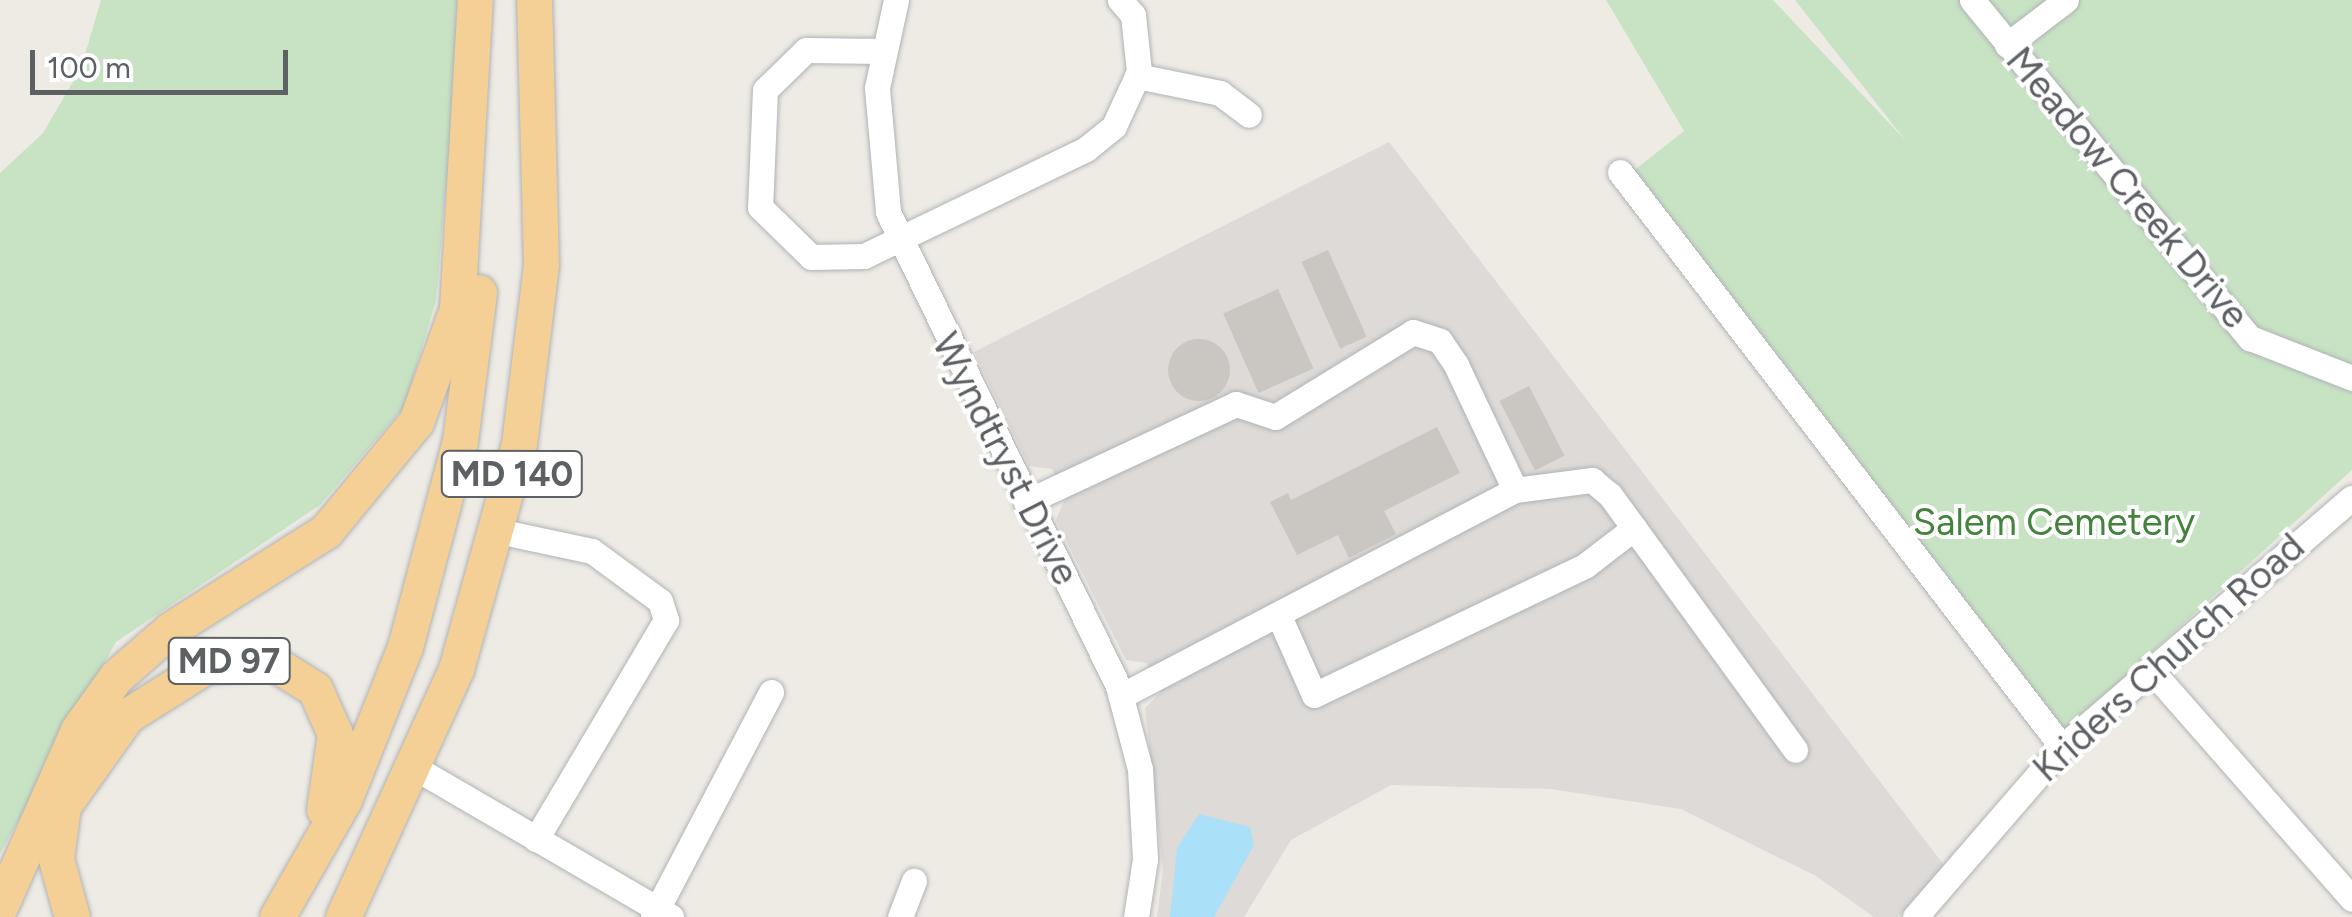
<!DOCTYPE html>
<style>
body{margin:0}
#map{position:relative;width:2352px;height:917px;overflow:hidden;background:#eeebe5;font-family:Figtree,sans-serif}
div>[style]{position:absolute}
.industrial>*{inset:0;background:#dddad7}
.green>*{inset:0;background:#c8e3c4}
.water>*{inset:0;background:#abe1f8}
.building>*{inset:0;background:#cac6c2;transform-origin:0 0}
.round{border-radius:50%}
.roads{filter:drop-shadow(0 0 2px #b0b3b6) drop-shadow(0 0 2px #b0b3b6)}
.minor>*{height:25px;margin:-12.5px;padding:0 12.5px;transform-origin:12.5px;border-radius:12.5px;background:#fff}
.highway>*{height:35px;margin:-17.5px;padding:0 17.5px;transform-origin:17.5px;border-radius:17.5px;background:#f4cf96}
span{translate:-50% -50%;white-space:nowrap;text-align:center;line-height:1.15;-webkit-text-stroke:8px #fff;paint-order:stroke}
.shield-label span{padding:2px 8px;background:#fff;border:2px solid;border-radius:8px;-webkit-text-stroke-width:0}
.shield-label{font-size:35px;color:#5d6164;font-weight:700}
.street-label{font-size:38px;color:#5d6164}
.park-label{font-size:38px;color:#43833d}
.scale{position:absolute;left:30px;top:50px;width:258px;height:45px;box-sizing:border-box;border:5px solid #5d6164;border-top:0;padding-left:12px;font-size:30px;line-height:35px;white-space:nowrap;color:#5d6164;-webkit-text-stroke:8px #fff;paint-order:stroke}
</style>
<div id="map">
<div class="industrial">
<div style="clip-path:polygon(1389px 142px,1944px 865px,1898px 917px,1874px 917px,1816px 876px,1681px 809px,1551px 789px,1391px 785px,1291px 840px,1244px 917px,1157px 917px,1163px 870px,1145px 708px,1160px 693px,1147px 663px,1126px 660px,1056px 520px,1065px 499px,1052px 469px,1029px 466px,974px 352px)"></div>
</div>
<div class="green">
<div style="clip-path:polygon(101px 0,463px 0,436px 300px,405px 406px,320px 505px,116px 642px,0 854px,0 173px,43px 133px,81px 68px)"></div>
<div style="clip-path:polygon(1606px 0,1773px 0,1906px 141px,1795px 0,2352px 0,2352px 470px,2062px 734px,1627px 176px,1684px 131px)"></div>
</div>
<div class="water">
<div style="clip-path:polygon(1199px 814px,1250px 827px,1254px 845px,1214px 917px,1170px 917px,1177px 848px)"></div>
</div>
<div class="building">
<div style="left:1328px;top:250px;width:95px;height:29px;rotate:66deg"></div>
<div style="left:1278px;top:289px;width:87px;height:60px;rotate:66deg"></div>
<div class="round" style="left:1168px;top:339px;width:62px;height:62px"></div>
<div style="left:1529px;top:386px;width:78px;height:33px;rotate:63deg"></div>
<div style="clip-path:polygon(1437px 427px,1460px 473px,1384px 511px,1396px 534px,1349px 558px,1338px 535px,1297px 555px,1270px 502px,1288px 493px,1291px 500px)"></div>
</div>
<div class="roads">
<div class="minor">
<div style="left:896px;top:0;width:90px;rotate:102.2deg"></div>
<div style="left:877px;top:88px;width:124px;rotate:84.9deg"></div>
<div style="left:888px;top:212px;width:527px;rotate:64.12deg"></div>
<div style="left:1118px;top:686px;width:86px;rotate:75.2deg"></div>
<div style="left:1140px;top:769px;width:90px;rotate:86.8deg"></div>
<div style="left:1145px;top:859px;width:59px;rotate:98.8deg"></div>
<div style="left:1972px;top:0;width:438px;rotate:50.6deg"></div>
<div style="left:2250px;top:338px;width:110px;rotate:21.4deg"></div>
<div style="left:2007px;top:45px;width:74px;rotate:-37.3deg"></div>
<div style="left:883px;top:51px;width:77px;rotate:-179.3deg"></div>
<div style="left:806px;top:50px;width:57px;rotate:135.7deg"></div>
<div style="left:765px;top:90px;width:117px;rotate:92.4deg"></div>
<div style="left:760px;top:207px;width:71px;rotate:44.4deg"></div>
<div style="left:811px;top:257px;width:53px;rotate:-1.1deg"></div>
<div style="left:864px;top:256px;width:246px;rotate:-25.7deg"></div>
<div style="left:1086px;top:149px;width:36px;rotate:-39deg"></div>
<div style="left:1114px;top:126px;width:60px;rotate:-65.2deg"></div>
<div style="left:1139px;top:72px;width:57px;rotate:-96deg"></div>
<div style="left:1133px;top:15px;width:20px;rotate:-131deg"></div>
<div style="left:1137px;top:76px;width:85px;rotate:11.6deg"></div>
<div style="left:1220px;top:93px;width:36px;rotate:37deg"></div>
<div style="left:1620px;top:172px;width:725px;rotate:52.45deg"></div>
<div style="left:1515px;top:490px;width:78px;rotate:-7.4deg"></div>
<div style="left:1592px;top:480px;width:23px;rotate:40deg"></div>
<div style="left:1610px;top:495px;width:315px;rotate:54deg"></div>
<div style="left:1026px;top:502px;width:232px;rotate:-25deg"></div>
<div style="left:1236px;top:404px;width:41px;rotate:18.4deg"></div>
<div style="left:1275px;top:417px;width:162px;rotate:-31.6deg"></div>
<div style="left:1413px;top:332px;width:28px;rotate:18deg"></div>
<div style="left:1440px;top:341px;width:29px;rotate:56deg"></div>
<div style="left:1456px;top:365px;width:138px;rotate:64.7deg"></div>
<div style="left:1515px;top:490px;width:445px;rotate:152.4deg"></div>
<div style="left:498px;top:531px;width:96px;rotate:12deg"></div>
<div style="left:592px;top:551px;width:84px;rotate:36.3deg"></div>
<div style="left:660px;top:601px;width:20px;rotate:72deg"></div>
<div style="left:666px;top:620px;width:255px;rotate:120.7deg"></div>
<div style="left:1279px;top:616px;width:86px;rotate:66.1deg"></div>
<div style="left:1314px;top:695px;width:301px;rotate:-25.5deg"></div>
<div style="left:1586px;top:565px;width:61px;rotate:-37.6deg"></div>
<div style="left:2150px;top:669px;width:306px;rotate:48.7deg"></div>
<div style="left:417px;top:769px;width:294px;rotate:30.2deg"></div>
<div style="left:653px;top:917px;width:254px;rotate:-62.3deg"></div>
<div style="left:900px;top:917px;width:39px;rotate:-69deg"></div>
<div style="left:1915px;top:917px;width:225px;rotate:-49.1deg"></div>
<div style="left:2062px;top:747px;width:382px;rotate:-40.7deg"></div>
</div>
<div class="highway">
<div style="left:0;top:907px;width:193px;rotate:-66.2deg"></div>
<div style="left:78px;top:730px;width:65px;rotate:-54.4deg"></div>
<div style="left:116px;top:677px;width:73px;rotate:-41.1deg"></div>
<div style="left:171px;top:629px;width:183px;rotate:-32.3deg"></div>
<div style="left:326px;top:531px;width:141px;rotate:-50.5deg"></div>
<div style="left:416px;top:422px;width:120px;rotate:-70.1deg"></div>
<div style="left:457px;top:309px;width:310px;rotate:-86.7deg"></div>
<div style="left:72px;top:917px;width:60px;rotate:-105.4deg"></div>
<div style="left:56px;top:859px;width:53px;rotate:-82.5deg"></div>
<div style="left:63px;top:806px;width:110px;rotate:-54.6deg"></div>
<div style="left:127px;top:716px;width:93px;rotate:-32.3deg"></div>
<div style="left:206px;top:666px;width:64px;rotate:-4.5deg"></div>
<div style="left:270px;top:661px;width:53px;rotate:31.9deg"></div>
<div style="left:315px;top:689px;width:49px;rotate:66deg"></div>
<div style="left:335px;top:734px;width:76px;rotate:98.3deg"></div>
<div style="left:277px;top:917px;width:135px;rotate:-60.2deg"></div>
<div style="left:344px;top:800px;width:165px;rotate:-68.3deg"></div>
<div style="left:405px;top:647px;width:213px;rotate:-75.1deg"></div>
<div style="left:460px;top:441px;width:150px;rotate:-82.7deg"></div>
<div style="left:343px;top:917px;width:273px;rotate:-65.5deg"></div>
<div style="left:456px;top:669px;width:234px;rotate:-74.4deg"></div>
<div style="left:519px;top:444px;width:181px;rotate:-83deg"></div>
<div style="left:541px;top:264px;width:264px;rotate:-91.5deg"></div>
</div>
</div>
<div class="shield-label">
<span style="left:512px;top:474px">MD 140</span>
<span style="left:229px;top:661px">MD 97</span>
</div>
<div class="street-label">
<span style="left:2127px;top:188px;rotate:50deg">Meadow Creek Drive</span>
<span style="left:1005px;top:459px;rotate:63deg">Wyndtryst Drive</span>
<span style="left:2169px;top:658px;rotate:-42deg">Kriders Church Road</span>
</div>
<div class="park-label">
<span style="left:2054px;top:523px">Salem Cemetery</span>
</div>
<div class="scale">100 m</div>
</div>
